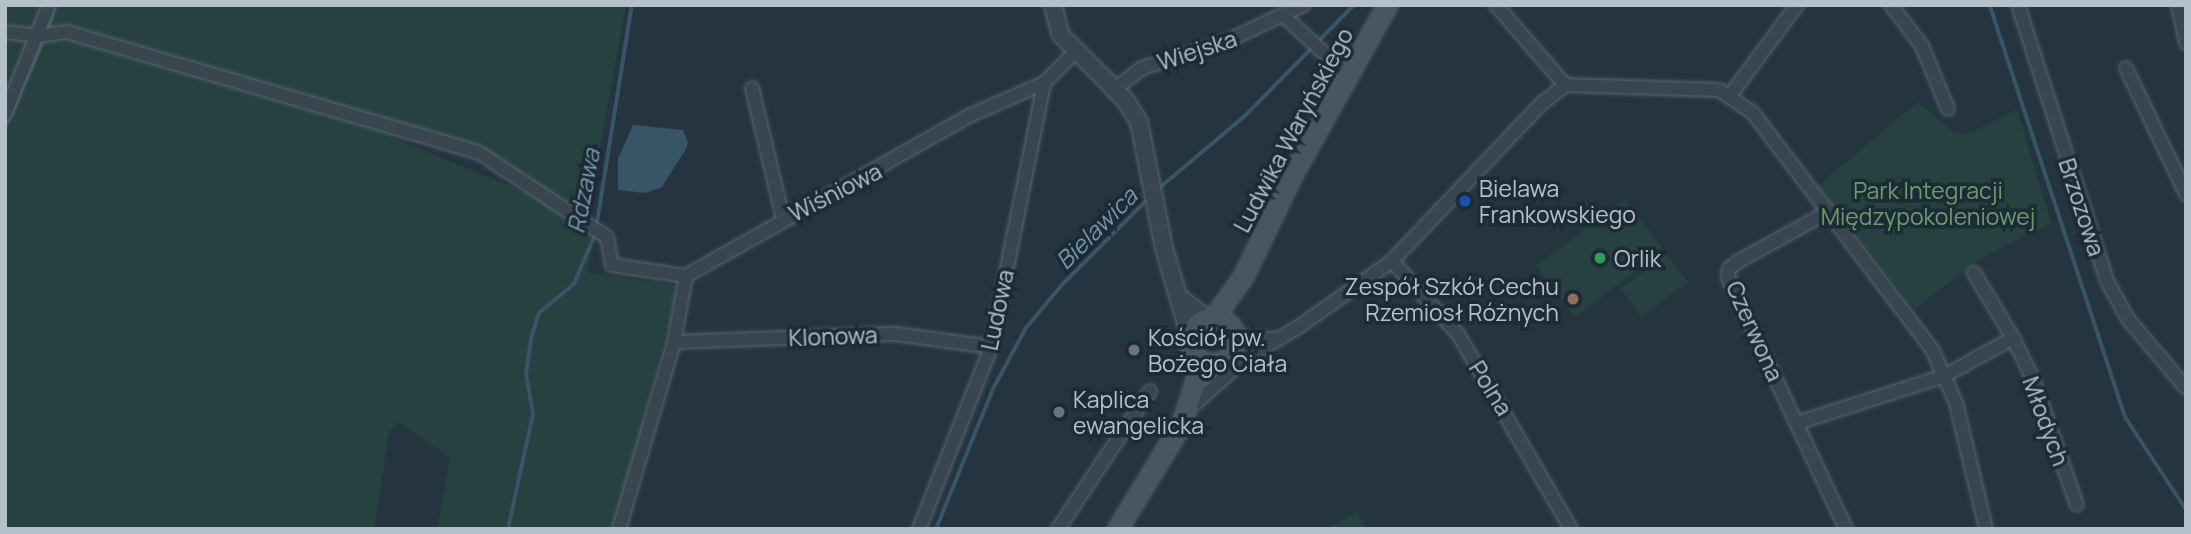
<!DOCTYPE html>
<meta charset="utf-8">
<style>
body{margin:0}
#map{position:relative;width:2191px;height:534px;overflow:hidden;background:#243540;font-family:Manrope,sans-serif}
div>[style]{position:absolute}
.green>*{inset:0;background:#264140;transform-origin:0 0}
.water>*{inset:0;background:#385467}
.stream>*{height:3.5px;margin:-1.75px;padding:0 1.75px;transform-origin:1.75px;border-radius:1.75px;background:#385467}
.roads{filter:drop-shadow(0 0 2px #56646d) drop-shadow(0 0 2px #56646d)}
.minor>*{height:12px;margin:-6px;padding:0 6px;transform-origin:6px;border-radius:6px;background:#394650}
.tertiary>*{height:16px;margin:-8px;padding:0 8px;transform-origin:8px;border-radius:8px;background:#394650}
.secondary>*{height:18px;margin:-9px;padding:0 9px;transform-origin:9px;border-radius:9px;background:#465663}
.secondary>.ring{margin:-9px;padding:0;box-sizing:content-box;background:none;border:18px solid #465663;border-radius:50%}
.dots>*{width:19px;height:19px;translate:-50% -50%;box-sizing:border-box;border:4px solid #1d2b35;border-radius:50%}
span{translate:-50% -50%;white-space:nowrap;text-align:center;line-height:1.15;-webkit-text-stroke:7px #1d2b35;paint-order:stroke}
.street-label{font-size:23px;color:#b5c1ca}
.poi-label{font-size:23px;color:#b5c1ca}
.left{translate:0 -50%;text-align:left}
.right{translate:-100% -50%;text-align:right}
.park-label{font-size:23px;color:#6b9c6f}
.water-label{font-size:24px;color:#7496ae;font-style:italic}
.frame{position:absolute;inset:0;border:7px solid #b5c1ca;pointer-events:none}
</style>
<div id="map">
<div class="green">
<div style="clip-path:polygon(5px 5px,626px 5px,587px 219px,488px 158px,399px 128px,393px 138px,537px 197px,577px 228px,595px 235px,587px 272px,678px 286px,643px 420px,649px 422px,619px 529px,437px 529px,450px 458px,398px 422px,389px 433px,374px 529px,5px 529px)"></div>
<div style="clip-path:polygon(1917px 102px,1956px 133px,1971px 133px,2017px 110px,2051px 223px,1980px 259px,1915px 309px,1818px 186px)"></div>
<div style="left:1625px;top:199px;width:64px;height:111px;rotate:53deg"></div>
<div style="left:1667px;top:254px;width:35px;height:58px;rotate:53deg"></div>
<div style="clip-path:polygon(1357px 512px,1366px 529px,1326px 529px)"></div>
</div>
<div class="water">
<div style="clip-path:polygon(633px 125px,683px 130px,688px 142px,685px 151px,661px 188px,644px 193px,618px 190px,618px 159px)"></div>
</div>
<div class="stream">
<div style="left:1990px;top:5px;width:435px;rotate:71.8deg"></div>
<div style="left:2126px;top:418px;width:109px;rotate:56.6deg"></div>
<div style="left:48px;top:30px;width:26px;rotate:-74deg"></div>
<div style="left:5px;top:128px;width:99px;rotate:-66.3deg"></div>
<div style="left:1157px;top:190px;width:116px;rotate:-40.1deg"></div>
<div style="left:1246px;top:115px;width:154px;rotate:-45.5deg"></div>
<div style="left:508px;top:529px;width:118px;rotate:-77.7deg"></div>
<div style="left:533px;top:414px;width:40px;rotate:-100deg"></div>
<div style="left:526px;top:375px;width:37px;rotate:-82deg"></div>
<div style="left:531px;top:338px;width:26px;rotate:-72deg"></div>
<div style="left:539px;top:313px;width:45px;rotate:-39.6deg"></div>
<div style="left:574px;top:284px;width:53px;rotate:-66.8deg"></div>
<div style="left:595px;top:235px;width:233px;rotate:-80.9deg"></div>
<div style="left:936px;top:529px;width:151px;rotate:-67.8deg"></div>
<div style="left:993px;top:389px;width:69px;rotate:-61.6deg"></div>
<div style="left:1026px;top:328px;width:55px;rotate:-50.2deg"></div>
<div style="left:1061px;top:286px;width:124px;rotate:-45deg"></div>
</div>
<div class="roads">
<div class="minor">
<div style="left:1496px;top:5px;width:106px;rotate:49.2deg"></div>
<div style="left:1891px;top:5px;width:51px;rotate:52.9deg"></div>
<div style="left:1922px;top:46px;width:68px;rotate:67.6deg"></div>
<div style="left:2018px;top:5px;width:290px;rotate:72.1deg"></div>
<div style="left:2107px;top:281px;width:43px;rotate:61.1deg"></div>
<div style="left:2128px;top:319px;width:90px;rotate:50deg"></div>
<div style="left:2178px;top:5px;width:39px;rotate:78deg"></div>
<div style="left:1285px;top:17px;width:87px;rotate:42.7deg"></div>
<div style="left:5px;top:32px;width:33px;rotate:7deg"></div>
<div style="left:38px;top:36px;width:29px;rotate:-8deg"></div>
<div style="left:67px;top:32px;width:428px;rotate:16.3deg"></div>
<div style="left:478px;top:152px;width:154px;rotate:33.4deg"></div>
<div style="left:607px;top:237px;width:28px;rotate:80deg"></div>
<div style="left:612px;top:265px;width:75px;rotate:8.5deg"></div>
<div style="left:686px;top:276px;width:325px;rotate:-29.5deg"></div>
<div style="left:969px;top:116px;width:82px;rotate:-23.7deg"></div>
<div style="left:1044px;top:83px;width:45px;rotate:-45deg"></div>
<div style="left:2126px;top:68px;width:140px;rotate:64.5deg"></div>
<div style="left:752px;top:88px;width:134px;rotate:76.6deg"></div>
<div style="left:1114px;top:90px;width:36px;rotate:-38deg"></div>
<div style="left:1142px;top:68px;width:85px;rotate:-17.2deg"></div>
<div style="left:1223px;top:43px;width:89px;rotate:-25.4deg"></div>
<div style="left:1731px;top:94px;width:111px;rotate:-53.4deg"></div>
<div style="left:5px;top:114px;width:118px;rotate:-68deg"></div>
<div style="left:1830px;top:211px;width:106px;rotate:151.3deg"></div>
<div style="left:1737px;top:262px;width:11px;rotate:139deg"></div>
<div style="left:1729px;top:269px;width:9px;rotate:96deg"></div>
<div style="left:1728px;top:278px;width:277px;rotate:64.8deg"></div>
<div style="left:1392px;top:261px;width:98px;rotate:47.9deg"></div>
<div style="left:1458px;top:334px;width:225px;rotate:59.9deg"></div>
<div style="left:1235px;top:338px;width:40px;rotate:1.4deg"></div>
<div style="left:2013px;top:338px;width:46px;rotate:64deg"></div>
<div style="left:2033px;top:379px;width:133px;rotate:70.8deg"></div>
<div style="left:674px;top:342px;width:222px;rotate:-2.1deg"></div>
<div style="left:896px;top:334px;width:96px;rotate:7.8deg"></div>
<div style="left:1232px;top:354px;width:32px;rotate:-11deg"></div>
<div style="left:1263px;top:348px;width:43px;rotate:-30.7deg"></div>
<div style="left:1300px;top:326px;width:113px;rotate:-35.2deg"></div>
<div style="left:1392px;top:261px;width:216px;rotate:-46.5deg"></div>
<div style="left:1541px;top:104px;width:31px;rotate:-38deg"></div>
<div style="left:1565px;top:85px;width:154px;rotate:1.9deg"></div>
<div style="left:1719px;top:90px;width:40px;rotate:34deg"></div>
<div style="left:1752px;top:112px;width:298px;rotate:52.8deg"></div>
<div style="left:1932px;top:349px;width:59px;rotate:66deg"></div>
<div style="left:1956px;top:403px;width:130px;rotate:76.6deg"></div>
<div style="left:1197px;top:402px;width:75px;rotate:-41.8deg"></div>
<div style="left:1797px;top:423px;width:154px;rotate:-17.7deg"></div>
<div style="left:1944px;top:376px;width:79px;rotate:-28.8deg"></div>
<div style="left:2013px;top:338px;width:76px;rotate:-121deg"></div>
<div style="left:619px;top:529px;width:195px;rotate:-73.6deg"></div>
<div style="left:674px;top:342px;width:67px;rotate:-79.7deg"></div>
<div style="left:919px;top:529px;width:196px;rotate:-68.4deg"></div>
<div style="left:991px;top:347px;width:269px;rotate:-78.6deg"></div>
<div style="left:1058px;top:529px;width:166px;rotate:-56.3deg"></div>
</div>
<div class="tertiary">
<div style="left:1053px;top:5px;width:30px;rotate:76deg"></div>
<div style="left:1060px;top:34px;width:94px;rotate:45.4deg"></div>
<div style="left:1126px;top:101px;width:25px;rotate:58deg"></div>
<div style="left:1139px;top:122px;width:128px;rotate:78.8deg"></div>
<div style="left:1164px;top:248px;width:93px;rotate:73.7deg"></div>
<div style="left:1181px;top:299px;width:34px;rotate:37deg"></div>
</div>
<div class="secondary">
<div style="left:1214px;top:318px;width:49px;rotate:-54.1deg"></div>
<div style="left:1243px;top:278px;width:117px;rotate:-64.1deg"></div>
<div style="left:1294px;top:173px;width:193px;rotate:-60.8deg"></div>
<div class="ring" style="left:1190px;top:318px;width:28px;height:28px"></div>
<div style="left:1118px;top:529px;width:123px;rotate:-58.6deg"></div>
<div style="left:1182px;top:424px;width:47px;rotate:-71.6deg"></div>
<div style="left:1197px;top:379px;width:23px;rotate:-95deg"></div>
</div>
</div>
<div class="dots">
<div style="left:1465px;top:201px;background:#1a4fb4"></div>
<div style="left:1600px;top:258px;background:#2e9e5b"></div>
<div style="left:1573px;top:299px;background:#8d6e63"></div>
<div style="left:1134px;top:350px;background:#6b7280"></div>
<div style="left:1059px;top:412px;background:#6b7280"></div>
</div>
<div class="street-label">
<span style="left:1197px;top:50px;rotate:-18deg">Wiejska</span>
<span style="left:1293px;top:130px;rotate:-62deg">Ludwika Waryńskiego</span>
<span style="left:835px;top:192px;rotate:-27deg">Wiśniowa</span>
<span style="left:2082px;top:207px;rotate:72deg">Brzozowa</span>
<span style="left:997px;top:310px;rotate:-78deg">Ludowa</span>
<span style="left:1755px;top:331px;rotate:66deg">Czerwona</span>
<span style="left:833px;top:336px;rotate:-2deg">Klonowa</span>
<span style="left:1491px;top:388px;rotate:58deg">Polna</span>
<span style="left:2046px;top:421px;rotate:70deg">Młodych</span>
</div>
<div class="poi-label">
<span class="left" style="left:1479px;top:201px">Bielawa<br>Frankowskiego</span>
<span class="left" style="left:1614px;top:258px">Orlik</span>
<span class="right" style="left:1559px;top:299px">Zespół Szkół Cechu<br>Rzemiosł Różnych</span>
<span class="left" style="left:1148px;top:350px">Kościół pw.<br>Bożego Ciała</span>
<span class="left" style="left:1073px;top:412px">Kaplica<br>ewangelicka</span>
</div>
<div class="park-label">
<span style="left:1928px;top:203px">Park Integracji<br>Międzypokoleniowej</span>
</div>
<div class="water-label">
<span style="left:583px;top:191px;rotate:-79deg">Rdzawa</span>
<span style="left:1096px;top:228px;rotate:-45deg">Bielawica</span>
</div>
<div class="frame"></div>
</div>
